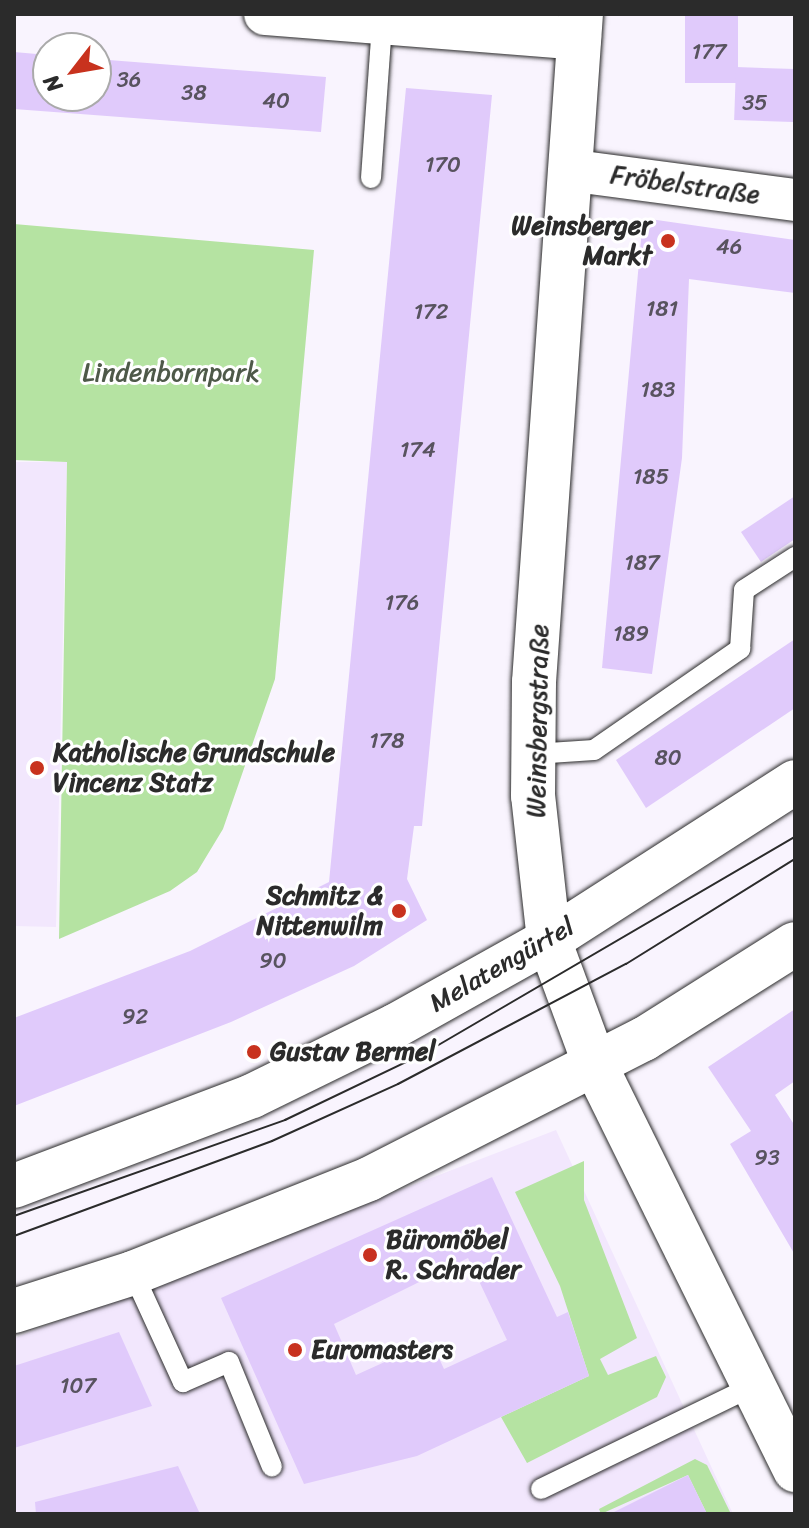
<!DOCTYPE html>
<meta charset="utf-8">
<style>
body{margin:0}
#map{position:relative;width:809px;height:1528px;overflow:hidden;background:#f9f4fe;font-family:Sriracha,sans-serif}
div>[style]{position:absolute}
.built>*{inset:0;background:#f2e7fd}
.green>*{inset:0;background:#b5e3a2}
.building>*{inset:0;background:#e0cafb;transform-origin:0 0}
.roads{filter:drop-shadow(0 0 2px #2b2b2b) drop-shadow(0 0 2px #2b2b2b)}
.service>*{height:20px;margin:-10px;padding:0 10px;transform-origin:10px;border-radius:10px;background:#fff}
.minor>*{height:42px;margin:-21px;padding:0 21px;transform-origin:21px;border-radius:21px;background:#fff}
.tertiary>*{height:44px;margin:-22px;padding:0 22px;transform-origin:22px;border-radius:22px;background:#fff}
.secondary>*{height:44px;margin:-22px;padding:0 22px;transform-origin:22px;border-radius:22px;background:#fff}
.tram>*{height:2px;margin:-1px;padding:0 1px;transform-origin:1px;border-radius:1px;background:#2b2b2b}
.dots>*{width:22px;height:22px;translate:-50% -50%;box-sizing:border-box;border:4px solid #fff;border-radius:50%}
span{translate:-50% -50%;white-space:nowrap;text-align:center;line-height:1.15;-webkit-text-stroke:6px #fff;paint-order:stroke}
.number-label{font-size:22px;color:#58535f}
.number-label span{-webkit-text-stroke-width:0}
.street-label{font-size:26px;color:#2b2b2b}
.poi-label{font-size:26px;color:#2b2b2b;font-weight:700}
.right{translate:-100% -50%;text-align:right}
.left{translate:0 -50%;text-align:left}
.park-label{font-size:26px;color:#4e5949}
.frame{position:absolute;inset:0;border:16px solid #2b2b2b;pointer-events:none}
.north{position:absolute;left:32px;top:32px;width:80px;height:80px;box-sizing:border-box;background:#fff;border:2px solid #aaa;border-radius:50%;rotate:239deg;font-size:22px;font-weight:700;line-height:32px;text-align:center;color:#2b2b2b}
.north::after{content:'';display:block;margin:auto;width:28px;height:36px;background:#c8321e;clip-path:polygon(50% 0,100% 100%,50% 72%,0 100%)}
</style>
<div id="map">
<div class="built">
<div style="clip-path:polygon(14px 462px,67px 462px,56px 927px,14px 926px)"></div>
<div style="clip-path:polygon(556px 1130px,733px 1514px,14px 1514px,14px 1338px)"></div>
</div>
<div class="green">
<div style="clip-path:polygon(14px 224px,314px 250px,275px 679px,223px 829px,197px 872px,170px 891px,59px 939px,67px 462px,14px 460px)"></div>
<div style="clip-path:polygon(584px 1161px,584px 1200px,637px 1338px,600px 1359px,608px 1375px,656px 1356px,666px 1377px,657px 1397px,527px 1463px,501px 1417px,589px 1376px,560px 1286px,515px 1192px)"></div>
<div style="clip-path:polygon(695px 1459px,707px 1465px,731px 1514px,707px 1514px,688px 1475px,601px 1514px,599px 1509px)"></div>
</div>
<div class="building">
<div style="left:685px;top:14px;width:53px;height:69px"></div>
<div style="clip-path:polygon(14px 52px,48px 55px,48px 96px,96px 96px,96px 59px,326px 77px,321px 132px,14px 109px)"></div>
<div style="left:736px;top:67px;width:59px;height:53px;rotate:2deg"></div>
<div style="clip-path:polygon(406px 88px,492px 95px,422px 826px,414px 826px,407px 879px,427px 920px,354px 966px,231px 1022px,14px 1106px,14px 1018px,190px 951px,329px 882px)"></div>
<div style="clip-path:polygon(643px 218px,795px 240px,795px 293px,689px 279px,682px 458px,652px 674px,602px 668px)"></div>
<div style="clip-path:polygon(795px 496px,795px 539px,761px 562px,741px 532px)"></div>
<div style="clip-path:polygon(795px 639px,795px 708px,646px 808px,616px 760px)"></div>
<div style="clip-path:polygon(795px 1009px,795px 1081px,775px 1095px,795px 1126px,795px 1255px,730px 1144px,751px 1131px,708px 1067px)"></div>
<div style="clip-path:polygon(evenodd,492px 1177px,557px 1317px,568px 1312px,589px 1376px,417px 1456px,304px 1484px,221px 1298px,492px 1177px,468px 1258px,507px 1340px,444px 1369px,431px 1341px,356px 1375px,334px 1324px,468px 1258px)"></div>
<div style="clip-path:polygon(119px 1332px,152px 1406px,14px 1448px,14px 1366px)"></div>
<div style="clip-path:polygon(178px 1466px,200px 1514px,36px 1514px,35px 1502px)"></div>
<div style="clip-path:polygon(688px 1475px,707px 1514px,610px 1514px)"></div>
</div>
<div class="roads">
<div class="service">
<div style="left:371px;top:178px;width:153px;rotate:-85.9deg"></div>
<div style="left:534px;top:754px;width:60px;rotate:-3.8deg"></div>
<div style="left:594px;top:750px;width:178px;rotate:-34.7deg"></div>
<div style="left:740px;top:649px;width:59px;rotate:-86.1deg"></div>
<div style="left:744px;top:590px;width:61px;rotate:-32.9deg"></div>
<div style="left:133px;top:1273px;width:120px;rotate:65.4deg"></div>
<div style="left:183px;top:1382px;width:50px;rotate:-23.5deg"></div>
<div style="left:229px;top:1362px;width:113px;rotate:67.7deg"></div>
<div style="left:541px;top:1489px;width:236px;rotate:-25.9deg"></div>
</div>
<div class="minor">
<div style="left:265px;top:14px;width:316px;rotate:4.5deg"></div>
<div style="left:575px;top:171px;width:222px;rotate:7.5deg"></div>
</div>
<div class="tertiary">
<div style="left:549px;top:940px;width:145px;rotate:-96.3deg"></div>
<div style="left:533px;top:796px;width:114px;rotate:-89.5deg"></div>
<div style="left:534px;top:682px;width:670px;rotate:-85.98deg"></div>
</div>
<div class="secondary">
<div style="left:549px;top:940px;width:133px;rotate:69.8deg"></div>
<div style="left:595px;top:1065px;width:452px;rotate:63.7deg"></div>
<div style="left:14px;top:1186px;width:254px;rotate:-20.7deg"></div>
<div style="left:252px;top:1096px;width:159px;rotate:-26.1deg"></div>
<div style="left:395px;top:1026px;width:176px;rotate:-29.2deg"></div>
<div style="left:549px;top:940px;width:292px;rotate:-32.7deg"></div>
<div style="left:14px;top:1311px;width:125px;rotate:-17.7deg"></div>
<div style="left:133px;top:1273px;width:254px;rotate:-21.7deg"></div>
<div style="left:369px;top:1179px;width:309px;rotate:-27deg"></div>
<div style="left:644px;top:1039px;width:178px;rotate:-32.2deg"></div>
</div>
</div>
<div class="tram">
<div style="left:14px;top:1216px;width:288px;rotate:-19.5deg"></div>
<div style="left:285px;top:1120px;width:153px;rotate:-25.6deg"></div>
<div style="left:423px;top:1054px;width:431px;rotate:-30.3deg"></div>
<div style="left:14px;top:1236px;width:275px;rotate:-20.2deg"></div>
<div style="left:272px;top:1141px;width:138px;rotate:-24.3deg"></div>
<div style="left:398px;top:1084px;width:258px;rotate:-27.8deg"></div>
<div style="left:626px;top:964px;width:199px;rotate:-31.9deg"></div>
</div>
<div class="dots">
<div style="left:668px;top:241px;background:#c8321e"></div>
<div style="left:37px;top:768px;background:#c8321e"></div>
<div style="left:399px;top:911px;background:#c8321e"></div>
<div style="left:254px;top:1052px;background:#c8321e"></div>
<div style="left:370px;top:1255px;background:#c8321e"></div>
<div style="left:295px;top:1350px;background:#c8321e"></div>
</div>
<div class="number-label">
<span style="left:709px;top:52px">177</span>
<span style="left:129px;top:80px">36</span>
<span style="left:194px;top:93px">38</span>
<span style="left:276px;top:101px">40</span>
<span style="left:755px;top:103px">35</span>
<span style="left:443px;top:165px">170</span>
<span style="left:729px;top:247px">46</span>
<span style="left:662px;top:309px">181</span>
<span style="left:431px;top:312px">172</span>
<span style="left:658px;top:390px">183</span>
<span style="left:418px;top:450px">174</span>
<span style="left:651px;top:477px">185</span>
<span style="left:642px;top:563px">187</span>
<span style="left:402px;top:603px">176</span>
<span style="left:631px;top:634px">189</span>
<span style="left:387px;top:741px">178</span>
<span style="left:668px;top:758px">80</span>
<span style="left:273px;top:961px">90</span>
<span style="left:135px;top:1017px">92</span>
<span style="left:767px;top:1158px">93</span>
<span style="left:78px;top:1386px">107</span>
</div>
<div class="street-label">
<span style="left:685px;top:185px;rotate:8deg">Fröbelstraße</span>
<span style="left:538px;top:721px;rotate:-89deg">Weinsbergstraße</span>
<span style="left:502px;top:965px;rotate:-30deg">Melatengürtel</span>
</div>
<div class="poi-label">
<span class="right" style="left:652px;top:241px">Weinsberger<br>Markt</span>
<span class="left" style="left:53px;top:768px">Katholische Grundschule<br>Vincenz Statz</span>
<span class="right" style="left:383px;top:911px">Schmitz &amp;<br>Nittenwilm</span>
<span class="left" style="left:270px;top:1052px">Gustav Bermel</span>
<span class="left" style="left:386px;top:1255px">Büromöbel<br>R. Schrader</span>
<span class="left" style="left:311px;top:1350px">Euromasters</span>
</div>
<div class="park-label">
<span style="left:171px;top:373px">Lindenbornpark</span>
</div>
<div class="frame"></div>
<div class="north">N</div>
</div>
